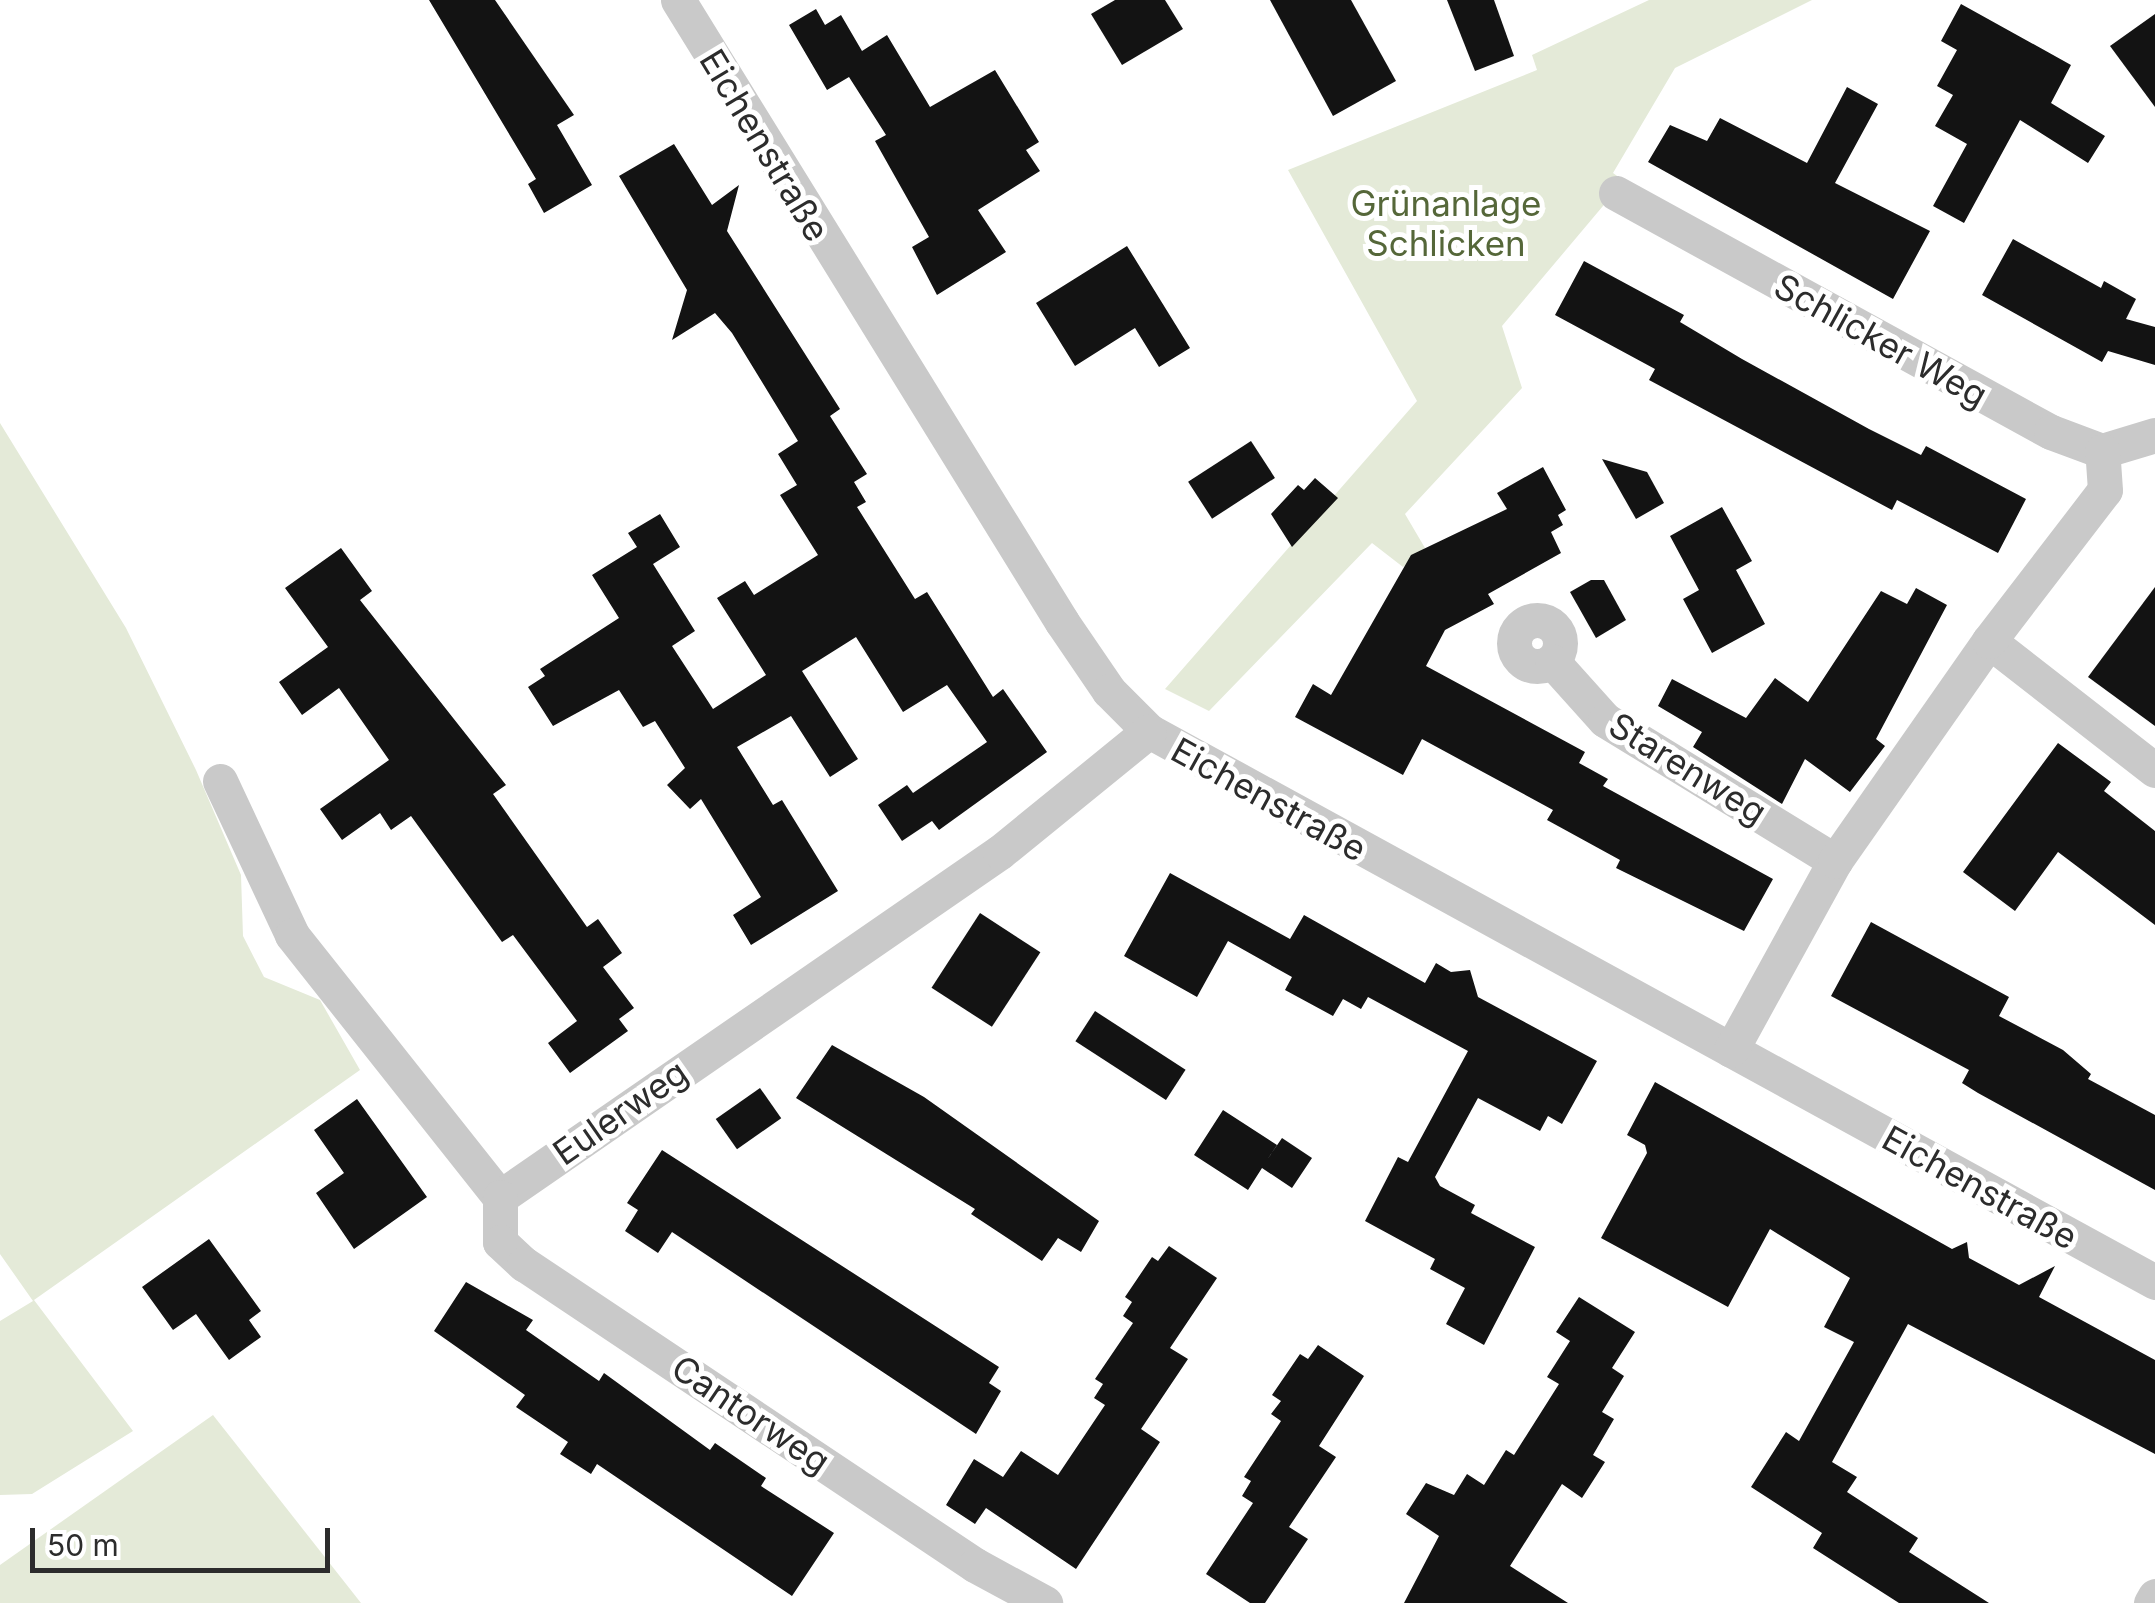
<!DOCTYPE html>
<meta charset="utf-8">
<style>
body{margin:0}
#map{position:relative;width:2155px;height:1603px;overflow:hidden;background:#fff;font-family:Inter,sans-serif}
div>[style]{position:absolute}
.green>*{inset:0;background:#e4ead8}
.building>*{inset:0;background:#131313;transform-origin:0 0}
.street>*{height:35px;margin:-17.5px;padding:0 17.5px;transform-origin:17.5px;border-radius:17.5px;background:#c9c9c9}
.street>.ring{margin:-17.5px;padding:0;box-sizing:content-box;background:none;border:35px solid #c9c9c9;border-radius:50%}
span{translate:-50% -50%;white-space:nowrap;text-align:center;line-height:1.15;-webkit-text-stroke:10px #fff;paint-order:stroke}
.street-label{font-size:35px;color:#2c2c2c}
.park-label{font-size:35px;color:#556739}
.scale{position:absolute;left:30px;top:1528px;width:300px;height:45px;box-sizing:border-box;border:5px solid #2c2c2c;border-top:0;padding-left:12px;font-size:30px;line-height:35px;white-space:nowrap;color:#2c2c2c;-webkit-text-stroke:8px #fff;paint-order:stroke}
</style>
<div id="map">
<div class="green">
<div style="clip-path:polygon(1649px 0,1812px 0,1675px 68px,1613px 173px,1624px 181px,1502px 326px,1522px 388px,1405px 514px,1425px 548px,1403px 567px,1372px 543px,1209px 711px,1165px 689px,1417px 401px,1288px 170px,1537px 70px,1532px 55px)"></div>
<div style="clip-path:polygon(0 423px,126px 628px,196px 770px,241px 875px,243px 936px,264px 977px,320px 1000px,360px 1070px,34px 1300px,133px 1431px,32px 1494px,0 1495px,0 1321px,33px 1301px,0 1254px)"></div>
<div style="clip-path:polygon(213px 1415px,361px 1603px,0 1603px,0 1565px)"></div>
</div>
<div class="building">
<div style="clip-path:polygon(429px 0,495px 0,574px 115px,557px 125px,592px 185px,544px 213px,528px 184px,536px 179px)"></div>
<div style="clip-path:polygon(1115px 0,1165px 0,1183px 29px,1122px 65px,1091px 14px)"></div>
<div style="clip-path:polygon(1270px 0,1351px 0,1396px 81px,1333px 116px)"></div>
<div style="clip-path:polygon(1447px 0,1494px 0,1514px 56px,1475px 71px)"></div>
<div style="clip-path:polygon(1961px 4px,2071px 65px,2051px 103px,2105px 136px,2088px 163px,2020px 120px,1964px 223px,1933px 206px,1967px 144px,1935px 126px,1953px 95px,1937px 86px,1957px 50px,1941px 41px)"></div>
<div style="clip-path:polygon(816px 9px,825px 25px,841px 15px,862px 51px,887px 35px,930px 107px,995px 70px,1039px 142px,1026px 150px,1040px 171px,978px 210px,1006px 252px,937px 295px,912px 247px,929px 237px,875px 141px,886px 135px,849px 77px,827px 90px,789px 25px)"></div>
<div style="clip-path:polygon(2155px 14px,2155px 107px,2110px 46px)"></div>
<div style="clip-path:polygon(1847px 87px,1878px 104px,1835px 183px,1930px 231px,1893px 299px,1648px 162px,1670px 125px,1707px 141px,1720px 118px,1807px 163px)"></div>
<div style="clip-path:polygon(674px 144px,712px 205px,739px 185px,727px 231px,840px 409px,830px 416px,867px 474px,854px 482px,866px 502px,857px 507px,915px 599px,927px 592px,993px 697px,1003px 689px,1047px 752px,939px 830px,932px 821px,902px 841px,878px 805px,907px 785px,913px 793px,987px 742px,947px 685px,903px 712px,856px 637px,802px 671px,858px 759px,830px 777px,791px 716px,737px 747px,773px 805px,782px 800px,838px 891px,751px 945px,733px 915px,761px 897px,701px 799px,690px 809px,667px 785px,685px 768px,655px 721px,643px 727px,619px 690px,553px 726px,528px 687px,545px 676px,540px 669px,619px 618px,592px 575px,637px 547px,628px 533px,660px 514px,680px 547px,653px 564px,695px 631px,672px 646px,713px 709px,766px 675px,717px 598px,745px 581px,754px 595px,818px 555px,780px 495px,797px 485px,778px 454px,798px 441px,732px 333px,715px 313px,672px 340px,687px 290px,619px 176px)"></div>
<div style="clip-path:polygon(2013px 239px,2101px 288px,2104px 281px,2136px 299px,2126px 319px,2155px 327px,2155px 365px,2108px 351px,2102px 362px,1982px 295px)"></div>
<div style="clip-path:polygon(1127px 246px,1190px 348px,1159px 367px,1135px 328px,1075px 366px,1036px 303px)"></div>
<div style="clip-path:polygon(1584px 261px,1684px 315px,1680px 322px,1742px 359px,1869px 429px,1921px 455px,1926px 446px,2026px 499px,1998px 553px,1897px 500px,1892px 510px,1649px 380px,1655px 369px,1555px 315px)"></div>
<div style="left:1251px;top:441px;width:44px;height:75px;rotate:57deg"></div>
<div style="clip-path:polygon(1602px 459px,1647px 472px,1664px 503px,1636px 519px)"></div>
<div style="clip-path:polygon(1543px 467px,1566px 510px,1558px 515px,1563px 525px,1551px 532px,1561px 553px,1488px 594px,1494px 604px,1445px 630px,1426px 666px,1585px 752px,1579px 763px,1608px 779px,1603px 786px,1773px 879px,1744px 931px,1616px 868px,1620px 860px,1547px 820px,1553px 810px,1422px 739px,1403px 775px,1295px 717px,1313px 684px,1331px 695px,1411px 555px,1507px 509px,1497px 493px)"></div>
<div style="clip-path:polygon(1315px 478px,1338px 498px,1292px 547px,1271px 514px,1298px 485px,1304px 490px)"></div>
<div style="clip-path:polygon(1722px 507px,1752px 561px,1736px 570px,1765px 624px,1712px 653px,1683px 599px,1699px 590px,1670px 536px)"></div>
<div style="clip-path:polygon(341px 548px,372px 591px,360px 600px,506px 785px,493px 794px,587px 927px,598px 919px,622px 953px,603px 967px,634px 1008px,619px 1019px,628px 1031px,570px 1073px,548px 1043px,577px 1021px,513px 935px,502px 942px,411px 816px,391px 830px,380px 813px,342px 840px,320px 809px,389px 760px,339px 688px,302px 715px,279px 682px,328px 647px,285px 588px)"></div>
<div style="clip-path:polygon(1591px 580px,1604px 580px,1626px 620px,1596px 638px,1570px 592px)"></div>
<div style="clip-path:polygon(2155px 587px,2155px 726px,2088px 677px)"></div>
<div style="clip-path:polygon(1916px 588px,1947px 605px,1876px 739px,1885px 746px,1850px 792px,1805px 759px,1782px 804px,1693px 747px,1702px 732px,1658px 706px,1672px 679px,1746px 718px,1775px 678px,1808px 702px,1881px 591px,1907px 604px)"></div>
<div style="clip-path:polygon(2058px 743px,2111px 782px,2104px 791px,2155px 831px,2155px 925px,2058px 852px,2015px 911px,1963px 872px)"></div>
<div style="clip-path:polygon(1170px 873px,1290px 939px,1304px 915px,1425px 983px,1436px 963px,1451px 972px,1470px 970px,1478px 997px,1597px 1061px,1562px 1124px,1548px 1116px,1540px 1131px,1478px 1098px,1435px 1177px,1440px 1186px,1475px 1205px,1471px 1213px,1535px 1247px,1484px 1345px,1446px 1324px,1465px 1288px,1430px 1269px,1435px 1259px,1365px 1221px,1398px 1157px,1408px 1162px,1468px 1051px,1368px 997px,1361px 1009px,1343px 999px,1333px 1016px,1285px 990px,1292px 977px,1228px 941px,1197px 997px,1124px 956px)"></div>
<div style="left:980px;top:913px;width:72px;height:89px;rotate:33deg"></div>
<div style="clip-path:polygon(1871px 922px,2009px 997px,1999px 1016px,2063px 1050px,2091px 1074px,2088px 1079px,2155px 1115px,2155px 1190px,1978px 1093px,1962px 1083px,1969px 1070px,1831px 996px)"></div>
<div style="left:1095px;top:1011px;width:108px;height:36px;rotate:33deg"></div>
<div style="clip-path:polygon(832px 1045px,924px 1097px,1099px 1221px,1081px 1252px,1058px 1238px,1042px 1261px,971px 1214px,975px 1209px,796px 1098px)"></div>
<div style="clip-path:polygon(1655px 1082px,1952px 1249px,1967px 1242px,1969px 1258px,2019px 1285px,2055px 1266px,2039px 1297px,2155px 1360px,2155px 1454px,1908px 1324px,1832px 1462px,1857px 1477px,1847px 1492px,1918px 1538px,1909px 1552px,1989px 1603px,1899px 1603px,1813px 1548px,1822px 1533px,1751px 1487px,1786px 1432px,1799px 1441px,1854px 1342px,1824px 1327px,1850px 1278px,1770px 1229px,1728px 1307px,1601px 1238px,1647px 1153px,1645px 1145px,1627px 1135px)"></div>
<div style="left:760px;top:1088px;width:37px;height:54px;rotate:55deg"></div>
<div style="clip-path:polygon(357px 1099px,427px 1197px,354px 1249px,316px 1193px,344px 1173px,314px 1130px)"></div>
<div style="clip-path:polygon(1223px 1110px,1277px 1145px,1267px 1160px,1282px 1138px,1312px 1158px,1292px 1188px,1262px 1168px,1248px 1190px,1194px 1155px)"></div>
<div style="clip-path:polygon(662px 1150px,999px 1367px,989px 1383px,1001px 1391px,976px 1434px,672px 1232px,658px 1253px,625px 1231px,638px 1210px,627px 1203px)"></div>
<div style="clip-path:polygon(209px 1239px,261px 1311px,249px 1320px,261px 1337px,229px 1360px,196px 1314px,173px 1330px,142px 1287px)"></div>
<div style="clip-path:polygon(1169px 1246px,1217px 1278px,1170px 1348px,1188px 1359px,1141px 1429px,1160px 1442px,1076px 1569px,986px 1508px,975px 1524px,946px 1505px,974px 1459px,1003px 1477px,1021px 1451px,1058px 1475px,1105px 1405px,1094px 1398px,1103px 1384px,1095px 1379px,1133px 1323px,1123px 1316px,1132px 1302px,1125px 1297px,1152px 1257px,1158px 1261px)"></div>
<div style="clip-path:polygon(466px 1282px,533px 1320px,526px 1330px,599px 1381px,604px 1373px,710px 1450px,715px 1443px,766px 1478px,761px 1486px,834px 1533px,792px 1596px,597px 1464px,591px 1474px,560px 1454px,568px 1442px,516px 1407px,525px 1395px,434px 1331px)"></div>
<div style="clip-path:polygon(1579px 1297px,1635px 1332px,1612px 1368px,1624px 1376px,1602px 1412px,1614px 1419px,1593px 1455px,1605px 1462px,1582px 1498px,1562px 1484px,1510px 1566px,1568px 1603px,1404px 1603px,1439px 1536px,1406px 1514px,1426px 1483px,1454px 1495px,1467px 1474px,1484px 1485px,1506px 1450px,1514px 1455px,1559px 1384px,1547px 1377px,1570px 1341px,1556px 1332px)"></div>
<div style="clip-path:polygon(1318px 1345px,1364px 1376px,1319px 1446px,1336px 1457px,1289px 1527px,1308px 1539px,1265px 1603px,1250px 1603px,1206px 1574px,1253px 1503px,1242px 1496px,1251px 1481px,1244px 1477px,1281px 1421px,1271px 1414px,1281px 1401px,1272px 1395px,1300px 1354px,1308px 1359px)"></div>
</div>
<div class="street">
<div style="left:678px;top:0;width:731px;rotate:58.31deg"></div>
<div style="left:1062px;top:622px;width:83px;rotate:55.7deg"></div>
<div style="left:1109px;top:691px;width:57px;rotate:45deg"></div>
<div style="left:1149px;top:731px;width:1147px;rotate:28.71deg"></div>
<div style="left:1616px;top:193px;width:496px;rotate:28.8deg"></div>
<div style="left:2051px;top:432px;width:54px;rotate:20.4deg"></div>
<div style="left:2102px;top:451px;width:55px;rotate:-16.8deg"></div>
<div class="ring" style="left:1514px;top:620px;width:11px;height:11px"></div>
<div style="left:1989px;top:641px;width:210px;rotate:37.9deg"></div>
<div style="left:1552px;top:661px;width:79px;rotate:48.1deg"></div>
<div style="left:1605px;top:720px;width:270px;rotate:31.5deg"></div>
<div style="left:220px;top:781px;width:170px;rotate:64.9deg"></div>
<div style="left:292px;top:935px;width:335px;rotate:51.6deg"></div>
<div style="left:1731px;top:1050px;width:216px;rotate:-61.2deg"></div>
<div style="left:1835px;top:861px;width:269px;rotate:-55deg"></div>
<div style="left:1989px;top:641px;width:190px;rotate:-52.5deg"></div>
<div style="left:2105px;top:490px;width:39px;rotate:-94deg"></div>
<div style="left:500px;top:1197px;width:607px;rotate:-34.61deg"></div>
<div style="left:1000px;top:852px;width:192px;rotate:-39.1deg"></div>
<div style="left:500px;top:1197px;width:45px;rotate:90deg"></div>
<div style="left:500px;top:1242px;width:33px;rotate:43deg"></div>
<div style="left:524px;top:1264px;width:542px;rotate:33.72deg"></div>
<div style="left:975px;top:1565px;width:80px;rotate:28.5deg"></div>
<div style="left:2151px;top:1603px;width:8px;rotate:-60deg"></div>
</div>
<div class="street-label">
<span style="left:765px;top:145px;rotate:59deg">Eichenstraße</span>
<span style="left:1881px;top:340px;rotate:29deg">Schlicker Weg</span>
<span style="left:1688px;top:768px;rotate:32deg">Starenweg</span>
<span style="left:1269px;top:799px;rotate:29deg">Eichenstraße</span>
<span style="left:620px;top:1112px;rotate:-35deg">Eulerweg</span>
<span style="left:1980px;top:1187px;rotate:29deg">Eichenstraße</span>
<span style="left:751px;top:1414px;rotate:34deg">Cantorweg</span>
</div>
<div class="park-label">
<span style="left:1446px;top:223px">Grünanlage<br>Schlicken</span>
</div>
<div class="scale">50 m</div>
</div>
